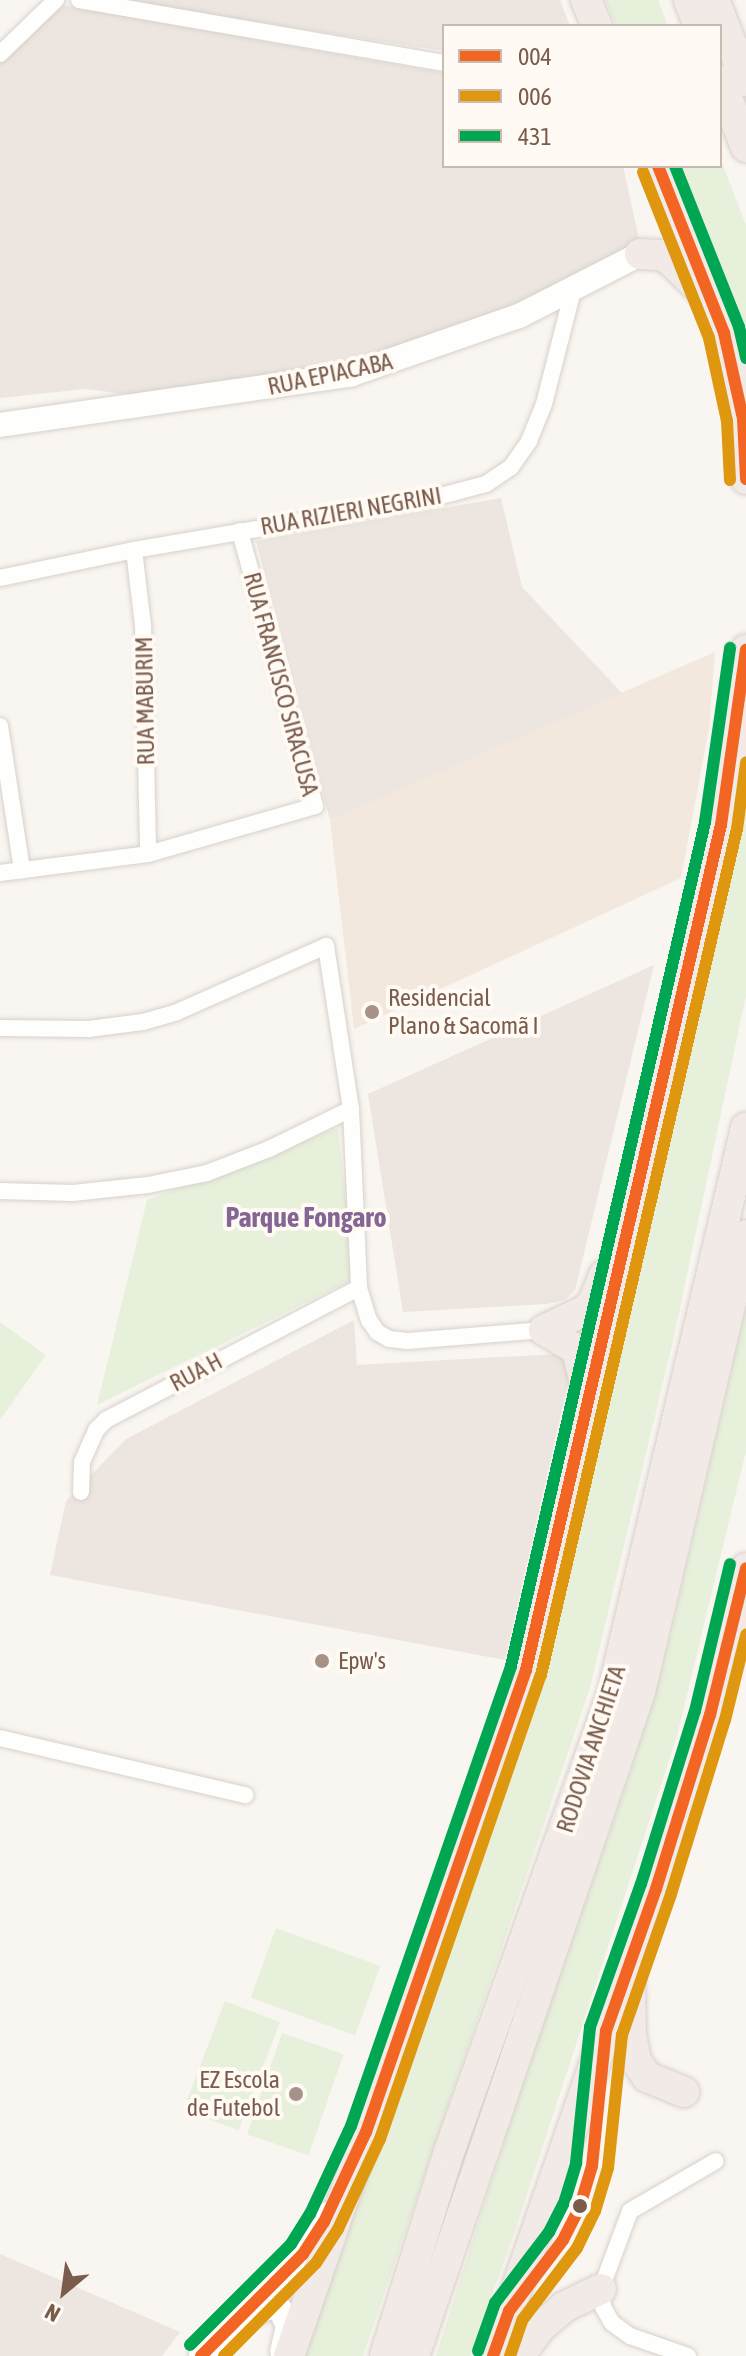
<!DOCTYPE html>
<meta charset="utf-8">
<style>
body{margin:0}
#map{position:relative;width:746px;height:2356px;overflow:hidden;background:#f9f5f0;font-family:"Asap Condensed",sans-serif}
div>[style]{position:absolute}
.residential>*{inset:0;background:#f2e8de}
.industrial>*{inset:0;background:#ede5e0}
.green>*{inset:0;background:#e7f0db;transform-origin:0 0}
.roads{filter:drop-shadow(0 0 2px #d7d1cb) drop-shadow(0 0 2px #d7d1cb)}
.street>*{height:16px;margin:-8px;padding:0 8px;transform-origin:8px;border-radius:8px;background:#fefefd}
.secondary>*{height:24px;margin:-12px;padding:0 12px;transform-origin:12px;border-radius:12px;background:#fefefd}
.highway>*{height:30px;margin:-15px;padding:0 15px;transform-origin:15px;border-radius:15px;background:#f2eae7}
.bus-1>*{height:12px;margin:-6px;padding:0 6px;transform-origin:6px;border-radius:6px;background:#f26522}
.bus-2>*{height:12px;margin:-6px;padding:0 6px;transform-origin:6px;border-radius:6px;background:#de970f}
.bus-3>*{height:12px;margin:-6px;padding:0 6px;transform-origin:6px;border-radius:6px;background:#00a651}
.dots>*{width:22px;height:22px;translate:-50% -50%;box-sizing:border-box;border:4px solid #fffaf3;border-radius:50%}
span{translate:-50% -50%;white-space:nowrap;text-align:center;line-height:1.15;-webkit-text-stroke:8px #fffaf3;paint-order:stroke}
.street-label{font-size:24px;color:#7a5c4d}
.poi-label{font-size:24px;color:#7a5c4d}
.left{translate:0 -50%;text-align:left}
.right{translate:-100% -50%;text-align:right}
.quarter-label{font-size:28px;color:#846695;font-weight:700}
.legend{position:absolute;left:442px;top:24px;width:280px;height:144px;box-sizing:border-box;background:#fffaf3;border:2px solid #cabbb1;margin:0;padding:10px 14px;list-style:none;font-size:24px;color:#7a5c4d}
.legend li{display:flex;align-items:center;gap:16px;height:40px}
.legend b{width:40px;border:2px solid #cabbb1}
.north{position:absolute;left:24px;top:2252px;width:80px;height:80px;-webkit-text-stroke:6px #fffaf3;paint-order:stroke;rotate:209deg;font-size:22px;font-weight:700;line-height:32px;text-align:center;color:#7a5c4d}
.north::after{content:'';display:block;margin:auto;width:28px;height:36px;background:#7a5c4d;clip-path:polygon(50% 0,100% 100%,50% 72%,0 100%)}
</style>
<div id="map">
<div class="residential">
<div style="clip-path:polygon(715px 652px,709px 728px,681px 878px,354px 1029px,330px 820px)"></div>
</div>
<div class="industrial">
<div style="clip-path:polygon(114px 0,560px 0,570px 26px,444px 26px,444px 51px)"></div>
<div style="clip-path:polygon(56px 4px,444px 73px,444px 166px,623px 166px,639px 239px,622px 261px,361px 367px,149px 397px,85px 389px,0 398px,0 59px)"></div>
<div style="clip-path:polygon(501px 498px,522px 587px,622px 693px,330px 820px,256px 541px)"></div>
<div style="clip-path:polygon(654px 965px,575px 1290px,565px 1300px,546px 1304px,403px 1312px,368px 1094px)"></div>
<div style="clip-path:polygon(354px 1320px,357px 1365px,575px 1353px,505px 1660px,50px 1575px,66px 1501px,126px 1439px)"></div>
<div style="clip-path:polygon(0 2254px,180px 2332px,162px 2356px,0 2356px)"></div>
</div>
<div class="green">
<div style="clip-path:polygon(605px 0,658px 0,668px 26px,616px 26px)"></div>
<div style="clip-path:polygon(720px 158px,746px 225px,746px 358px,737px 318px,676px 166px,720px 166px)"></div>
<div style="clip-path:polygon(746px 726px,746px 995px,673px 1341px,590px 1688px,363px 2356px,305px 2356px,452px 1928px)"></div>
<div style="clip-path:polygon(338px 1128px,354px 1279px,97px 1405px,147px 1200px)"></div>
<div style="clip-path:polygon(746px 1307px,746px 1451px,677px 1736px,515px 2231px,470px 2356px,436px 2356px,526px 2073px,633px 1764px,668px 1645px)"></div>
<div style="clip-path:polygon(0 1322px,46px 1355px,0 1420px)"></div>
<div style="left:276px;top:1928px;width:111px;height:74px;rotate:20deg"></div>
<div style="left:225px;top:2001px;width:59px;height:116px;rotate:21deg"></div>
<div style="left:282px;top:2033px;width:65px;height:107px;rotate:19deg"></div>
</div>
<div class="roads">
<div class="street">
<div style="left:79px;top:0;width:370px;rotate:9.8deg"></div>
<div style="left:0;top:54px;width:78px;rotate:-44deg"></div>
<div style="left:134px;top:550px;width:76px;rotate:83.2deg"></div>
<div style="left:143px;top:625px;width:229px;rotate:88.7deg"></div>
<div style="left:0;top:578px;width:137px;rotate:-11.8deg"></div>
<div style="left:134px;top:550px;width:292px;rotate:-9.7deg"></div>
<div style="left:422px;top:501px;width:66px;rotate:-14.9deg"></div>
<div style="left:486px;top:484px;width:30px;rotate:-34deg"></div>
<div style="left:511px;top:467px;width:32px;rotate:-55deg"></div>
<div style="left:529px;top:441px;width:40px;rotate:-68deg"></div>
<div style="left:544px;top:404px;width:118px;rotate:-75.7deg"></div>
<div style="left:0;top:726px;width:146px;rotate:81.3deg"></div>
<div style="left:0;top:873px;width:149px;rotate:-7.3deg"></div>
<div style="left:148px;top:854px;width:174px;rotate:-16deg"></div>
<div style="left:315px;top:806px;width:285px;rotate:-105.3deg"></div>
<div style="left:0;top:1028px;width:89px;rotate:0.6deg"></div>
<div style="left:89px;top:1029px;width:54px;rotate:-7.4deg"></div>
<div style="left:143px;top:1022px;width:35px;rotate:-16deg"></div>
<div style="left:177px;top:1012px;width:163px;rotate:-23.9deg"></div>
<div style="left:326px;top:946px;width:165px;rotate:81.3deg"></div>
<div style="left:351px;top:1109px;width:179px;rotate:87.4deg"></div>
<div style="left:359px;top:1288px;width:34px;rotate:73deg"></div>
<div style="left:369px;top:1320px;width:14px;rotate:56deg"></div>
<div style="left:377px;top:1332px;width:14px;rotate:30deg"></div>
<div style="left:389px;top:1339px;width:19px;rotate:6deg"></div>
<div style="left:408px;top:1341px;width:136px;rotate:-4.6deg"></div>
<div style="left:0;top:1191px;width:73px;rotate:1.6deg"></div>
<div style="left:73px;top:1193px;width:75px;rotate:-6.1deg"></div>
<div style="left:148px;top:1185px;width:60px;rotate:-11.5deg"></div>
<div style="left:207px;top:1173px;width:66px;rotate:-21.2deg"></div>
<div style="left:269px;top:1149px;width:91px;rotate:-26deg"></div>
<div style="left:81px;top:1492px;width:30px;rotate:-88deg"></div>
<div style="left:82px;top:1462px;width:36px;rotate:-66deg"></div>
<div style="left:97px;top:1429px;width:13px;rotate:-45deg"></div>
<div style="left:106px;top:1420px;width:285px;rotate:-27.6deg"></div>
<div style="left:0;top:1738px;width:252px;rotate:13.1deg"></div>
<div style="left:688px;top:2356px;width:61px;rotate:-161deg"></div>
<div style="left:630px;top:2336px;width:22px;rotate:-144deg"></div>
<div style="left:612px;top:2323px;width:18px;rotate:-119deg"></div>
<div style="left:603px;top:2307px;width:18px;rotate:-96deg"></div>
<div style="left:601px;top:2289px;width:83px;rotate:-69.6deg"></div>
<div style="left:630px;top:2211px;width:99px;rotate:-30.2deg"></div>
</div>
<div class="secondary">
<div style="left:0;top:425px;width:356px;rotate:-8.2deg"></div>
<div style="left:352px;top:374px;width:177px;rotate:-19.2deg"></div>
<div style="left:519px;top:316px;width:136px;rotate:-27.1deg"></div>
<div style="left:244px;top:2318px;width:28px;rotate:-23deg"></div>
<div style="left:270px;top:2307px;width:10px;rotate:11deg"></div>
<div style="left:280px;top:2309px;width:19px;rotate:65deg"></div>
<div style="left:288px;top:2326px;width:26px;rotate:103deg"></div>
<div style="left:201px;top:2356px;width:144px;rotate:-45deg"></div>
<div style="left:303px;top:2254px;width:47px;rotate:-58deg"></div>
</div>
<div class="highway">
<div style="left:586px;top:0;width:28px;rotate:67deg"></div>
<div style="left:689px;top:0;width:28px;rotate:69deg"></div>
<div style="left:714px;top:0;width:87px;rotate:68.4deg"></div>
<div style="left:720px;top:80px;width:72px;rotate:68.8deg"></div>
<div style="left:658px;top:166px;width:180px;rotate:68.4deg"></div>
<div style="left:724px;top:333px;width:88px;rotate:77.5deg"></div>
<div style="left:743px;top:419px;width:60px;rotate:87.1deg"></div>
<div style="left:640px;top:254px;width:22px;rotate:3deg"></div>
<div style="left:662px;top:255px;width:11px;rotate:34deg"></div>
<div style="left:671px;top:261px;width:46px;rotate:44.1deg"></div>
<div style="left:544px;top:1330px;width:47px;rotate:-25.5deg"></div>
<div style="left:586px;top:1310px;width:12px;rotate:-48deg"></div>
<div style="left:594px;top:1301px;width:28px;rotate:-69deg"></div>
<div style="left:544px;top:1330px;width:39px;rotate:31deg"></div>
<div style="left:577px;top:1350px;width:43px;rotate:76.6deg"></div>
<div style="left:630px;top:1983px;width:52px;rotate:88.9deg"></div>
<div style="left:631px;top:2035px;width:26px;rotate:79deg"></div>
<div style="left:636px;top:2061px;width:19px;rotate:55deg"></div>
<div style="left:647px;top:2077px;width:40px;rotate:22deg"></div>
<div style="left:289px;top:2356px;width:726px;rotate:-70.94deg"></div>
<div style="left:526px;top:1670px;width:867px;rotate:-77.01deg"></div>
<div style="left:721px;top:825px;width:177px;rotate:-81.9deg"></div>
<div style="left:385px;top:2356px;width:214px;rotate:-72.6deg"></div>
<div style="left:449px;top:2152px;width:485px;rotate:-70.4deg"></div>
<div style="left:612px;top:1695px;width:583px;rotate:-76.7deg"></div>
<div style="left:414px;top:2356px;width:701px;rotate:-71.2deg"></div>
<div style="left:640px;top:1692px;width:469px;rotate:-76.9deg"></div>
<div style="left:493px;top:2356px;width:495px;rotate:-70.8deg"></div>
<div style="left:656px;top:1889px;width:182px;rotate:-72.8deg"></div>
<div style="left:710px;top:1715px;width:151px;rotate:-76.2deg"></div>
<div style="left:519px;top:2356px;width:36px;rotate:-53deg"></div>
<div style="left:541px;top:2327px;width:30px;rotate:-41deg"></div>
<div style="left:564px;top:2307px;width:41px;rotate:-25.9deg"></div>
</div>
</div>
<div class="bus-1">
<div style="left:658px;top:166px;width:180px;rotate:68.4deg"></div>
<div style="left:724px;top:333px;width:88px;rotate:77.5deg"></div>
<div style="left:743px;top:419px;width:60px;rotate:87.1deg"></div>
<div style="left:201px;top:2356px;width:144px;rotate:-45deg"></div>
<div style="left:303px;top:2254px;width:38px;rotate:-57deg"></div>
<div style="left:324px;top:2222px;width:99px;rotate:-65deg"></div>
<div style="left:366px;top:2132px;width:489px;rotate:-70.9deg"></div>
<div style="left:526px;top:1670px;width:867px;rotate:-77.01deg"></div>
<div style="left:721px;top:825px;width:177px;rotate:-81.9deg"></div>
<div style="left:493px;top:2356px;width:48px;rotate:-70.4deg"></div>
<div style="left:509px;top:2311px;width:89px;rotate:-52.7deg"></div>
<div style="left:563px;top:2240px;width:38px;rotate:-63deg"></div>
<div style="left:580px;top:2206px;width:42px;rotate:-73.3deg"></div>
<div style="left:592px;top:2166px;width:136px;rotate:-84.1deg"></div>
<div style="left:606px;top:2031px;width:151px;rotate:-70.6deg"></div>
<div style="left:656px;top:1889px;width:182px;rotate:-72.8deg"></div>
<div style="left:710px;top:1715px;width:151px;rotate:-76.2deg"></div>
</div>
<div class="bus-2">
<div style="left:643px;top:172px;width:179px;rotate:68.3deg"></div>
<div style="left:709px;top:338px;width:85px;rotate:77.8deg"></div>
<div style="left:727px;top:421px;width:59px;rotate:87.1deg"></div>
<div style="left:224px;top:2356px;width:131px;rotate:-45.3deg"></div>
<div style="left:316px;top:2263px;width:40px;rotate:-57.1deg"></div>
<div style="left:338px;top:2229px;width:99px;rotate:-65deg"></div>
<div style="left:380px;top:2139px;width:491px;rotate:-70.9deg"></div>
<div style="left:541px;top:1675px;width:868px;rotate:-76.96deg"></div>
<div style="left:737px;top:829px;width:67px;rotate:-82.2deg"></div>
<div style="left:510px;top:2356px;width:39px;rotate:-71deg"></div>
<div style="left:523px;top:2319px;width:89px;rotate:-52.7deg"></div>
<div style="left:577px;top:2248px;width:41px;rotate:-64.1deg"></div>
<div style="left:595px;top:2211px;width:45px;rotate:-73.2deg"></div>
<div style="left:608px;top:2168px;width:134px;rotate:-84deg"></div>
<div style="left:622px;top:2035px;width:149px;rotate:-70.8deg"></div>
<div style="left:671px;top:1894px;width:182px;rotate:-72.8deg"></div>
<div style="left:725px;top:1720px;width:88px;rotate:-76.1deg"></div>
</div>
<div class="bus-3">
<div style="left:675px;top:166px;width:173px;rotate:68.3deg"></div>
<div style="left:739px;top:327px;width:32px;rotate:77deg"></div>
<div style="left:190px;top:2345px;width:143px;rotate:-45deg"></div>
<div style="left:291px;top:2244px;width:36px;rotate:-58deg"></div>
<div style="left:310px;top:2214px;width:97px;rotate:-65deg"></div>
<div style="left:351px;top:2126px;width:487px;rotate:-70.8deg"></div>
<div style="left:511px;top:1666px;width:866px;rotate:-77.05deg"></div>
<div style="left:705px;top:822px;width:176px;rotate:-81.8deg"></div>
<div style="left:478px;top:2351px;width:51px;rotate:-70.5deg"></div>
<div style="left:495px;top:2303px;width:89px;rotate:-52.7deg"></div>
<div style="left:549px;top:2232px;width:36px;rotate:-63deg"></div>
<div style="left:565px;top:2200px;width:39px;rotate:-73deg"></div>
<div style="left:576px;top:2163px;width:137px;rotate:-84.1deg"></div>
<div style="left:590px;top:2027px;width:152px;rotate:-70.4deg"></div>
<div style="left:641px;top:1884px;width:181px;rotate:-72.7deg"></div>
<div style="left:695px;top:1711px;width:151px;rotate:-76.6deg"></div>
</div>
<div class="dots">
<div style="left:372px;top:1012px;background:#a69286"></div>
<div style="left:322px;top:1661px;background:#a69286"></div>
<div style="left:296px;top:2094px;background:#a69286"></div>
<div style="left:580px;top:2206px;background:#7a5c4d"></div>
</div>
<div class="street-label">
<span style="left:330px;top:374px;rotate:-12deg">RUA EPIACABA</span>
<span style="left:351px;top:511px;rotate:-10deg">RUA RIZIERI NEGRINI</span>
<span style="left:281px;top:684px;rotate:75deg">RUA FRANCISCO SIRACUSA</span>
<span style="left:145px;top:701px;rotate:-91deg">RUA MABURIM</span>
<span style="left:196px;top:1372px;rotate:-28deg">RUA H</span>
<span style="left:591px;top:1749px;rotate:-72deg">RODOVIA ANCHIETA</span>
</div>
<div class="poi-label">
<span class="left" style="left:388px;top:1012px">Residencial<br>Plano &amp; Sacomã I</span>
<span class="left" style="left:338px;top:1661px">Epw's</span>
<span class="right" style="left:280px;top:2094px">EZ Escola<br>de Futebol</span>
</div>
<div class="quarter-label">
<span style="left:306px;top:1217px">Parque Fongaro</span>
</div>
<ul class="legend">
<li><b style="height:10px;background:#f26522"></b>004</li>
<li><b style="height:10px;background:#de970f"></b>006</li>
<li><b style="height:10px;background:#00a651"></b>431</li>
</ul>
<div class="north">N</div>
</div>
